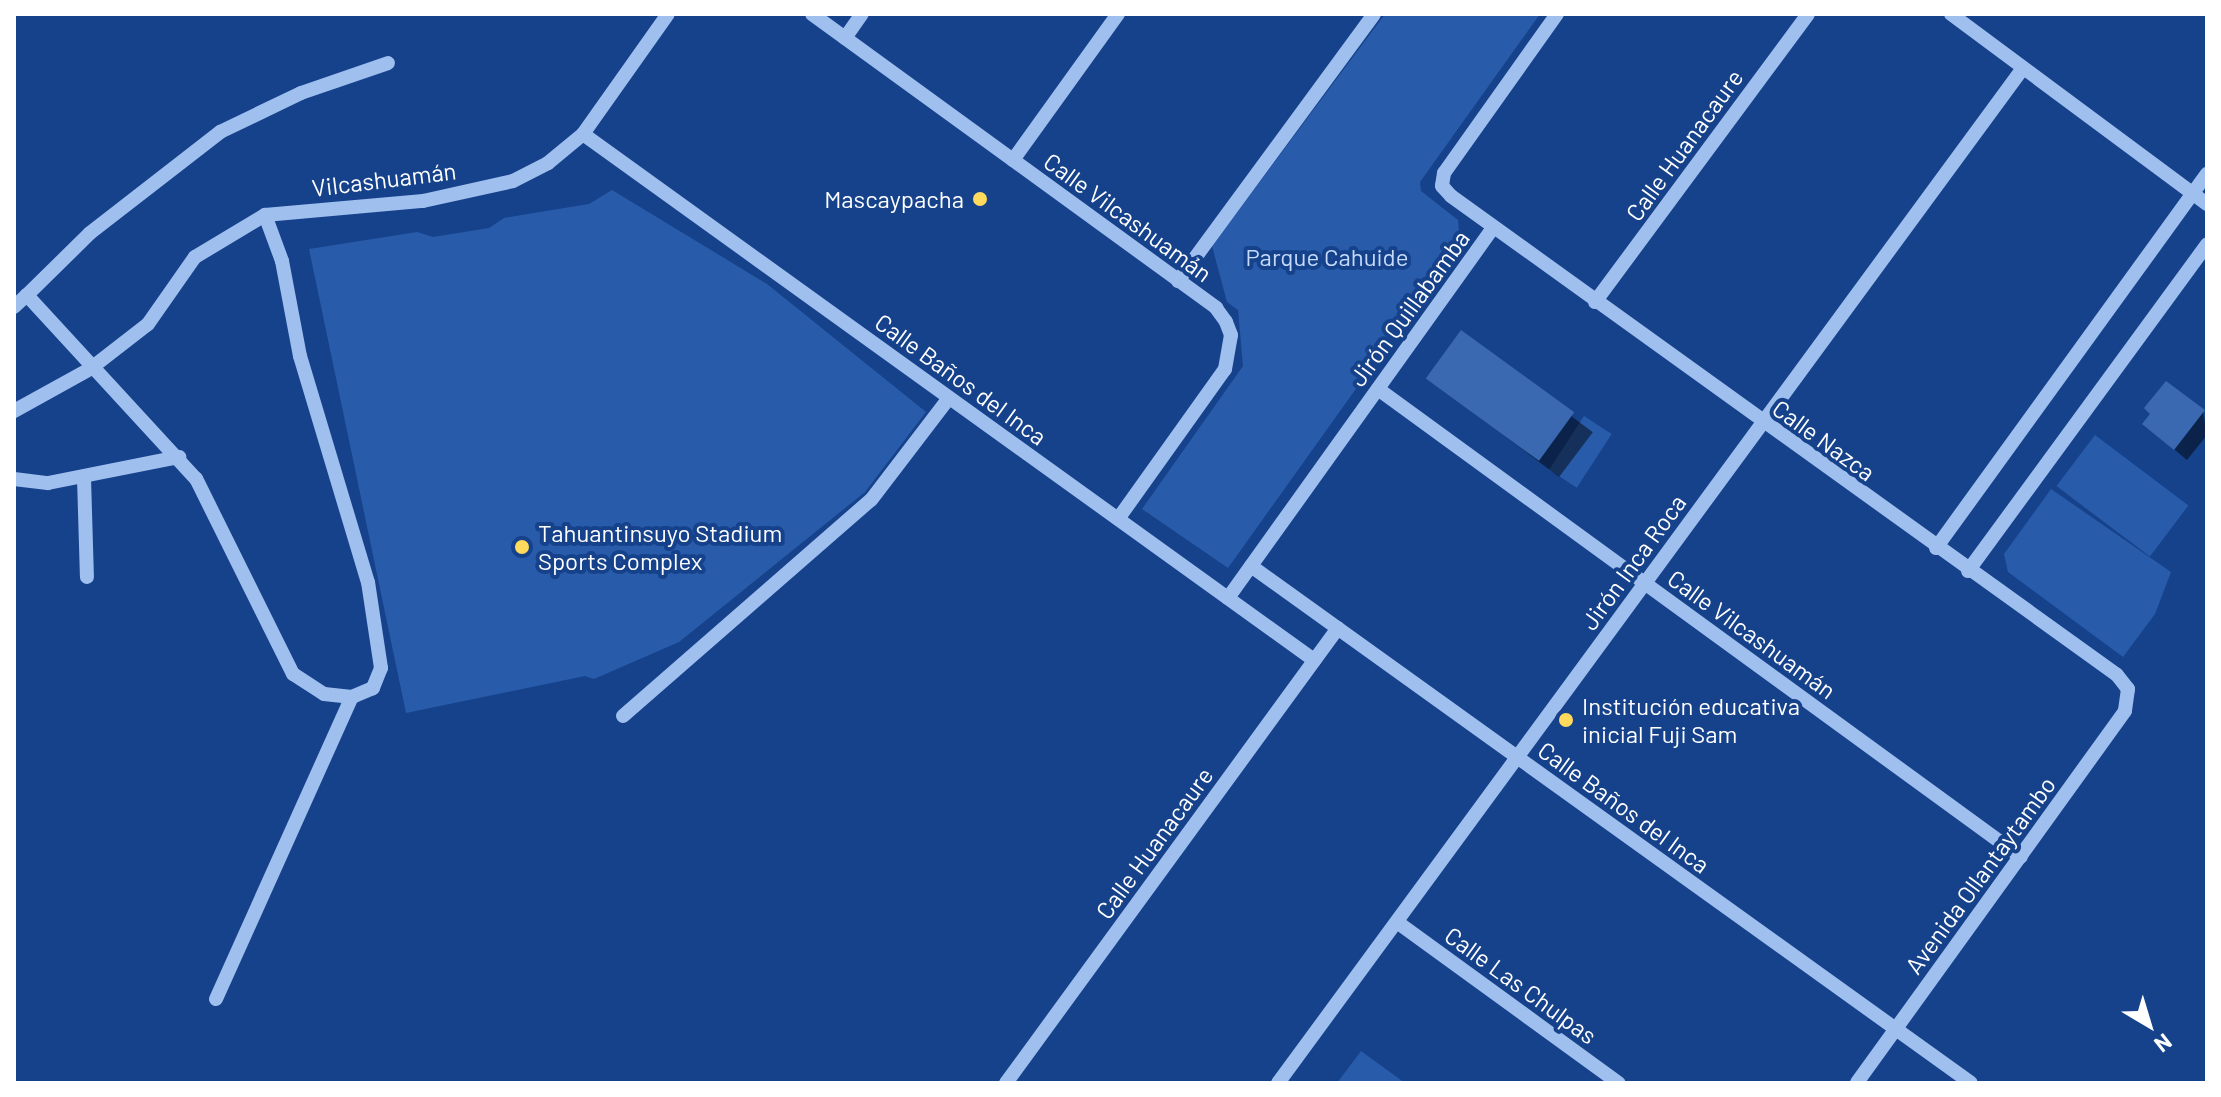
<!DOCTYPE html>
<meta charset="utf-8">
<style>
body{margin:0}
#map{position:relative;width:2221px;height:1097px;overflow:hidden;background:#16428b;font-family:Barlow,sans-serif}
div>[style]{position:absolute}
.green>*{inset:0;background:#285baa;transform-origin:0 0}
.shadow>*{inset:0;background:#0007;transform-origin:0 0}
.building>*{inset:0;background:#3a69b2;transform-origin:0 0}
.minor>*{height:14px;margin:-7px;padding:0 7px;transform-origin:7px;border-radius:7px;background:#9fbfef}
.dots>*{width:22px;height:22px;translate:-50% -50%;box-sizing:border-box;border:4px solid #16428b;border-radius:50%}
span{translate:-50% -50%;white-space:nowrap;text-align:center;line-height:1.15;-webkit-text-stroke:8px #16428b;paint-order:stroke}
.street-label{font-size:24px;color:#fff}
.poi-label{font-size:24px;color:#fff}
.right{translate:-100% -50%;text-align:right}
.left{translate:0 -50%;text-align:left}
.park-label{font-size:24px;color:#c5dbfb}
.frame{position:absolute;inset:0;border:16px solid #fff;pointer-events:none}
.north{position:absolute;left:2109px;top:985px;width:80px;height:80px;-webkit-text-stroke:6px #16428b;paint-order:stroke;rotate:142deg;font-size:22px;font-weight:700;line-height:32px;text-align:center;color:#fff}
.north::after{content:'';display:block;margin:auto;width:28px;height:36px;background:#fff;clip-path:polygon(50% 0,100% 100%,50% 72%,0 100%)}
</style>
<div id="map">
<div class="green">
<div style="clip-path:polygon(1385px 14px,1540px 14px,1420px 182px,1421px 191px,1458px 220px,1460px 243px,1228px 568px,1142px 509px,1243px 366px,1238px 310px,1227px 302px,1212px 246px)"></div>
<div style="clip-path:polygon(612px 190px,767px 284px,926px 412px,865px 492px,679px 642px,594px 679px,585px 676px,406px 713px,309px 249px,417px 232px,433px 237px,489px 228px,504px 218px,589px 204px)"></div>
<div style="left:1584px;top:416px;width:33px;height:64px;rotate:33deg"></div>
<div style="left:2095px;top:435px;width:117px;height:64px;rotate:37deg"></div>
<div style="clip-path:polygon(2051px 489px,2171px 572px,2155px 614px,2123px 657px,2008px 572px,2004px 554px)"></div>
<div style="clip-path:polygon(1361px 1051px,1405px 1083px,1337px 1083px)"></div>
</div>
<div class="shadow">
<div style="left:1461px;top:333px;width:165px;height:56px;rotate:37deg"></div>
<div style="clip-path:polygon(2203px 412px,2207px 435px,2187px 460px,2144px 424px)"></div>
</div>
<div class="building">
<div style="left:1461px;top:330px;width:140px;height:60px;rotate:36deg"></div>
<div style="clip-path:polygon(2166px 381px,2205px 410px,2174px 450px,2142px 424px,2150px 414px,2144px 408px)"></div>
</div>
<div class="minor">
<div style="left:812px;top:14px;width:500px;rotate:36deg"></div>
<div style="left:1216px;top:308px;width:17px;rotate:54deg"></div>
<div style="left:1226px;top:322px;width:14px;rotate:69deg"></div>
<div style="left:1231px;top:335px;width:35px;rotate:100deg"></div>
<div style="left:1225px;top:369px;width:184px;rotate:125.5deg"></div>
<div style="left:1557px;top:14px;width:195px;rotate:125.4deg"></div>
<div style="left:1444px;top:173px;width:13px;rotate:99deg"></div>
<div style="left:1442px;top:186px;width:13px;rotate:48deg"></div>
<div style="left:1451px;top:196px;width:820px;rotate:35.72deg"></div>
<div style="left:2117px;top:675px;width:18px;rotate:52deg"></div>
<div style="left:2128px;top:689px;width:22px;rotate:98deg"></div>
<div style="left:2125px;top:711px;width:458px;rotate:125.8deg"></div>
<div style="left:1951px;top:14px;width:319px;rotate:36.6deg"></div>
<div style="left:845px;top:38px;width:29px;rotate:-55deg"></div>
<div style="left:583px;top:134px;width:901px;rotate:35.74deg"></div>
<div style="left:1013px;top:160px;width:180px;rotate:-54.3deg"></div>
<div style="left:265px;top:215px;width:49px;rotate:69.7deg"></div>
<div style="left:282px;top:261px;width:97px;rotate:79.3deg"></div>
<div style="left:300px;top:356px;width:236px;rotate:73.3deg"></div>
<div style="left:368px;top:582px;width:87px;rotate:81.4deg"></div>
<div style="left:381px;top:668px;width:22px;rotate:112deg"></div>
<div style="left:373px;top:688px;width:23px;rotate:157deg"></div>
<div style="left:352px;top:697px;width:28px;rotate:-174deg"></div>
<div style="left:324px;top:694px;width:37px;rotate:-147deg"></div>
<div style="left:293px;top:674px;width:218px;rotate:-116.4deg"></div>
<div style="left:196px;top:479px;width:250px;rotate:-132.6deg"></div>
<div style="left:27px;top:295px;width:88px;rotate:-44.5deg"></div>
<div style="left:90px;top:233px;width:165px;rotate:-37.8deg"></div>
<div style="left:220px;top:132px;width:90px;rotate:-25.7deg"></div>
<div style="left:301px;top:93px;width:92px;rotate:-19deg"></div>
<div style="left:1178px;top:281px;width:331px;rotate:-53.7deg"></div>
<div style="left:1595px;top:302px;width:358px;rotate:-53.5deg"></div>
<div style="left:14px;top:307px;width:18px;rotate:-43deg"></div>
<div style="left:1378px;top:389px;width:795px;rotate:36.05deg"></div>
<div style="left:14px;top:411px;width:87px;rotate:-28.9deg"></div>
<div style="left:90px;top:369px;width:73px;rotate:-37.8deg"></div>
<div style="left:148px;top:324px;width:82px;rotate:-55deg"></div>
<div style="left:195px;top:257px;width:82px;rotate:-31deg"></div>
<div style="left:265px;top:215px;width:159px;rotate:-5.1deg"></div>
<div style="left:423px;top:201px;width:92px;rotate:-12.5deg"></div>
<div style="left:513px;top:181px;width:39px;rotate:-27deg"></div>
<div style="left:548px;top:163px;width:45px;rotate:-39.6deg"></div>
<div style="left:583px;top:134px;width:147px;rotate:-54.7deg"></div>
<div style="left:84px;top:478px;width:99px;rotate:88.3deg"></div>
<div style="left:14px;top:479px;width:34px;rotate:7deg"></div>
<div style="left:48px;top:483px;width:134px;rotate:-11.2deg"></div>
<div style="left:1936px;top:548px;width:462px;rotate:-54.1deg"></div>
<div style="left:1251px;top:566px;width:886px;rotate:35.68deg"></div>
<div style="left:1968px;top:571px;width:405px;rotate:-53.8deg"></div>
<div style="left:1228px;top:598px;width:455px;rotate:-54.4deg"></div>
<div style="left:623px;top:716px;width:329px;rotate:-41.1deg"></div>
<div style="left:871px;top:500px;width:128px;rotate:-52.6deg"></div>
<div style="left:1397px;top:922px;width:274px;rotate:36deg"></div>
<div style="left:216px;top:999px;width:331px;rotate:-65.8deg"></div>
<div style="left:1006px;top:1083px;width:563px;rotate:-53.88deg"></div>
<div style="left:1278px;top:1083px;width:1259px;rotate:-53.72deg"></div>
</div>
<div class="dots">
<div style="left:980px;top:199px;background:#ffda5d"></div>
<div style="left:522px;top:547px;background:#ffda5d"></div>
<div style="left:1566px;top:720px;background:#ffda5d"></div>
</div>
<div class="street-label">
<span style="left:1684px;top:145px;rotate:-54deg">Calle Huanacaure</span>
<span style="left:384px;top:179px;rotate:-7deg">Vilcashuamán</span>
<span style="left:1128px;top:217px;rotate:36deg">Calle Vilcashuamán</span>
<span style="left:1409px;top:308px;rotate:-54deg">Jirón Quillabamba</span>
<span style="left:961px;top:379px;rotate:36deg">Calle Baños del Inca</span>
<span style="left:1824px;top:440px;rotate:36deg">Calle Nazca</span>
<span style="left:1633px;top:562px;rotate:-54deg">Jirón Inca Roca</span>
<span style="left:1752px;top:634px;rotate:36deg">Calle Vilcashuamán</span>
<span style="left:1624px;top:807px;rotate:36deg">Calle Baños del Inca</span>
<span style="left:1154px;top:843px;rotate:-54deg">Calle Huanacaure</span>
<span style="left:1980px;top:875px;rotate:-54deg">Avenida Ollantaytambo</span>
<span style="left:1521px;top:985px;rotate:36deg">Calle Las Chulpas</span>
</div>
<div class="poi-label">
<span class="right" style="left:964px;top:199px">Mascaypacha</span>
<span class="left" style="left:538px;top:547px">Tahuantinsuyo Stadium<br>Sports Complex</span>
<span class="left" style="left:1582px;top:720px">Institución educativa<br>inicial Fuji Sam</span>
</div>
<div class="park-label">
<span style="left:1327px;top:257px">Parque Cahuide</span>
</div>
<div class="frame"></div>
<div class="north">N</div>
</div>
